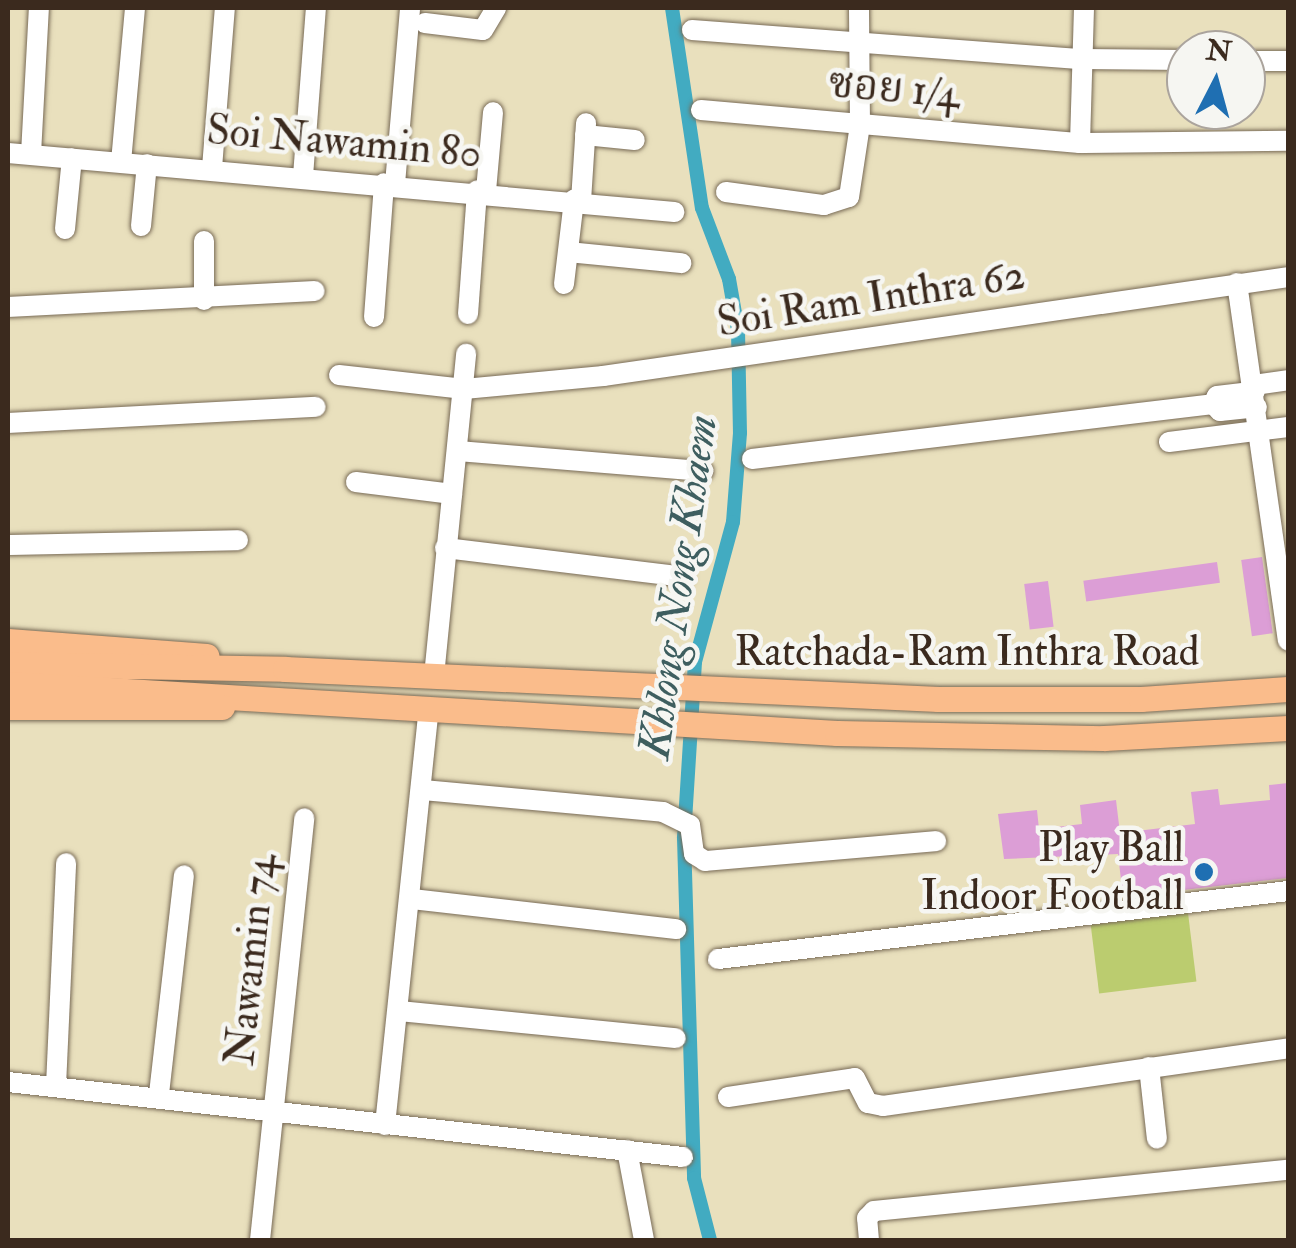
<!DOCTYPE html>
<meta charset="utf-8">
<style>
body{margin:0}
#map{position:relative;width:1296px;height:1248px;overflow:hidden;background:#e9e0bd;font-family:"IM FELL Double Pica","Noto Serif Thai",serif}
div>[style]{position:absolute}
.green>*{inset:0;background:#bbcc6f;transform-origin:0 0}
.canal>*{height:14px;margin:-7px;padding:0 7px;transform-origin:7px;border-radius:7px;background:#42abc1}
.building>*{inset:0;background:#dc9ed6;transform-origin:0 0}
.roads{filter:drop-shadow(0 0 2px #786a56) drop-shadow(0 0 2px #786a56)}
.minor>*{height:20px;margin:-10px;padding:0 10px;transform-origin:10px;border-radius:10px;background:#fff}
.major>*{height:25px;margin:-12.5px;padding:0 12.5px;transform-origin:12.5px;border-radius:12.5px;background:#fabc8b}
.dots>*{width:28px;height:28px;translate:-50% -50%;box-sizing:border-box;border:5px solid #f6f6f2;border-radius:50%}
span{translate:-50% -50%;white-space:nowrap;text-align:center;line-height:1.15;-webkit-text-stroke:9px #f6f6f2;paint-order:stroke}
.street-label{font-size:42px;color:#3b2a1e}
.poi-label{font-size:42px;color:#3b2a1e}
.right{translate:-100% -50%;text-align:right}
.water-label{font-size:45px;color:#3e5e5f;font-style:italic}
.frame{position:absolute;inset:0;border:10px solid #3b2a1e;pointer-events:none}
.north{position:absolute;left:1166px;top:30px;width:100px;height:100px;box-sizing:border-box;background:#f6f6f2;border:2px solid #aba49d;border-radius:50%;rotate:6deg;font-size:28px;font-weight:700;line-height:40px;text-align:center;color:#3b2a1e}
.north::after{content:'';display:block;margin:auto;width:35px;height:45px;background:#1f6fb2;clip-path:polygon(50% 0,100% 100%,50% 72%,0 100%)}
</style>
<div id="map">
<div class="green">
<div style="left:1188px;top:913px;width:69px;height:98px;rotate:83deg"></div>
</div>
<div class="canal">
<div style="left:672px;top:8px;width:202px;rotate:81.5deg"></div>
<div style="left:702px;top:208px;width:76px;rotate:69.2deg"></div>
<div style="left:729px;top:279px;width:52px;rotate:80deg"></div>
<div style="left:738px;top:330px;width:103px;rotate:88.9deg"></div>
<div style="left:740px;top:433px;width:89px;rotate:94.5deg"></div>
<div style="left:733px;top:522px;width:145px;rotate:105.2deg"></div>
<div style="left:695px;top:662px;width:176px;rotate:93.6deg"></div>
<div style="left:684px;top:838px;width:340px;rotate:88.3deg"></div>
<div style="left:694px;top:1178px;width:64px;rotate:75.5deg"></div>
</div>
<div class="building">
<div style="left:1262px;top:557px;width:77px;height:21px;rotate:82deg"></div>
<div style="left:1217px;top:562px;width:21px;height:135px;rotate:82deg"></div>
<div style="left:1048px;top:581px;width:46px;height:24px;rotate:83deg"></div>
<div style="clip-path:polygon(1288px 783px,1288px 878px,1123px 897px,1118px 854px,1004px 859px,998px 814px,1037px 810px,1039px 829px,1082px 824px,1080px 805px,1116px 800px,1120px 833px,1195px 824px,1191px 792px,1218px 789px,1220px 805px,1270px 800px,1269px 785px)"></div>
</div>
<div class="roads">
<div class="minor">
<div style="left:425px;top:23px;width:58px;rotate:6.9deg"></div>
<div style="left:483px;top:30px;width:26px;rotate:-59deg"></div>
<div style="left:692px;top:30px;width:391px;rotate:4.3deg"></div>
<div style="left:1082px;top:59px;width:104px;rotate:0.6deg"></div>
<div style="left:1246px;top:61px;width:42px"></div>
<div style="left:701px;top:110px;width:380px;rotate:5deg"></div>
<div style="left:1080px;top:143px;width:208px;rotate:-0.6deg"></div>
<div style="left:585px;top:135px;width:50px;rotate:5.7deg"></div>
<div style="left:1080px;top:143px;width:135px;rotate:-88.3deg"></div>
<div style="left:8px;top:153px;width:669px;rotate:5.06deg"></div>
<div style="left:31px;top:154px;width:146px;rotate:-86.9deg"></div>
<div style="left:121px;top:162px;width:155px;rotate:-84.8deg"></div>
<div style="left:212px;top:168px;width:161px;rotate:-85.4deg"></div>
<div style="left:303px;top:176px;width:169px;rotate:-85.6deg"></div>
<div style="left:395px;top:184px;width:177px;rotate:-85.1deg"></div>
<div style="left:486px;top:191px;width:79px;rotate:-84.9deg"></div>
<div style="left:726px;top:192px;width:99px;rotate:7.6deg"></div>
<div style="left:824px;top:205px;width:26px;rotate:-18deg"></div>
<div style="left:849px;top:197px;width:73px;rotate:-81.3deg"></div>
<div style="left:860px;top:125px;width:117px;rotate:-90.5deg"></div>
<div style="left:581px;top:201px;width:78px;rotate:-86.3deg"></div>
<div style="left:141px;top:226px;width:62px;rotate:-84.5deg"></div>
<div style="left:65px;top:229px;width:71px;rotate:-84.4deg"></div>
<div style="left:204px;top:241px;width:59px;rotate:90deg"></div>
<div style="left:568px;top:252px;width:114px;rotate:5.6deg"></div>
<div style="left:1237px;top:283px;width:361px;rotate:81.9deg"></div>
<div style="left:564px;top:284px;width:85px;rotate:-83.2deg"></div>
<div style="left:8px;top:307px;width:307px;rotate:-3deg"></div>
<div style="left:468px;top:314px;width:124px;rotate:-85.8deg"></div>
<div style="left:374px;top:317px;width:134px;rotate:-85.7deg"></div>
<div style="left:339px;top:375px;width:126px;rotate:6.4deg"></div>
<div style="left:464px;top:389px;width:140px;rotate:-5.3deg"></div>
<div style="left:603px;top:376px;width:692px;rotate:-8.22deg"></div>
<div style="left:1254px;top:385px;width:34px;rotate:-8deg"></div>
<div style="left:1213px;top:404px;width:9px;rotate:-63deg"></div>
<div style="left:1217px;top:396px;width:38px;rotate:-7deg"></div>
<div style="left:8px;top:423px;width:308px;rotate:-3deg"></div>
<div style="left:1169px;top:442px;width:120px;rotate:-7.2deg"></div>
<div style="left:458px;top:451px;width:246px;rotate:4.7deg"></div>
<div style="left:752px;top:459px;width:464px;rotate:-6.8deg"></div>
<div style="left:1213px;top:404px;width:10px;rotate:45deg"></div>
<div style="left:1220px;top:411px;width:37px;rotate:-6deg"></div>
<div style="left:356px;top:482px;width:97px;rotate:7.1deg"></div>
<div style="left:8px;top:545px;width:230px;rotate:-1.2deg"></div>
<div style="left:445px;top:548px;width:240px;rotate:6.9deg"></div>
<div style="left:434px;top:676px;width:324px;rotate:-84.3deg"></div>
<div style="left:423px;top:790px;width:241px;rotate:5.2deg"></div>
<div style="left:663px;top:812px;width:30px;rotate:26deg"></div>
<div style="left:690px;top:825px;width:29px;rotate:82deg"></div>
<div style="left:694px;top:854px;width:13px;rotate:32deg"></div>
<div style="left:705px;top:861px;width:232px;rotate:-4.9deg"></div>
<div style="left:412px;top:899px;width:266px;rotate:6.5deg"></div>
<div style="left:718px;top:959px;width:574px;rotate:-6.8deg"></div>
<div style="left:399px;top:1011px;width:278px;rotate:5.6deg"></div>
<div style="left:1149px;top:1067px;width:72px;rotate:83.7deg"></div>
<div style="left:8px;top:1082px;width:679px;rotate:6.34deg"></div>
<div style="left:56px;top:1086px;width:223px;rotate:-87.4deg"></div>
<div style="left:159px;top:1094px;width:220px;rotate:-83.5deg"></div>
<div style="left:728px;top:1097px;width:128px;rotate:-8.5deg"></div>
<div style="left:855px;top:1078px;width:28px;rotate:63deg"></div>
<div style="left:868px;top:1103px;width:15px;rotate:11deg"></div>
<div style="left:883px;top:1106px;width:409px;rotate:-8.1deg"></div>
<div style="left:385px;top:1125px;width:418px;rotate:-84deg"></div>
<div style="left:627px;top:1150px;width:92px;rotate:79.3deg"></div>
<div style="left:260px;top:1240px;width:424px;rotate:-84deg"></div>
<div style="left:869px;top:1240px;width:22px;rotate:-95deg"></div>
<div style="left:867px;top:1218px;width:10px;rotate:-45deg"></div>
<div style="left:874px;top:1211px;width:416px;rotate:-5.7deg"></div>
</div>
<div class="major">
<div style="left:8px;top:641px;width:199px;rotate:4.3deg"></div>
<div style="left:8px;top:664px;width:277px;rotate:1deg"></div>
<div style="left:285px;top:669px;width:654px;rotate:2.63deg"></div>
<div style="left:938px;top:699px;width:203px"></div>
<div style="left:1141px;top:699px;width:147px;rotate:-3.9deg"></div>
<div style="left:8px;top:684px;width:830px;rotate:3.38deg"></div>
<div style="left:837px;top:733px;width:267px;rotate:1.1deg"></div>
<div style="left:1104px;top:738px;width:184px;rotate:-3.1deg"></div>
<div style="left:8px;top:707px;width:214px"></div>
</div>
</div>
<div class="dots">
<div style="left:1204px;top:872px;background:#1f6fb2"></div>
</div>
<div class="street-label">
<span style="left:894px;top:89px;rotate:5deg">ซอย 1/4</span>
<span style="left:344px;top:142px;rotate:5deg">Soi Nawamin 80</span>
<span style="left:871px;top:299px;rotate:-9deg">Soi Ram Inthra 62</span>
<span style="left:967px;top:652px">Ratchada-Ram Inthra Road</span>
<span style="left:251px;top:960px;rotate:-84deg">Nawamin 74</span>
</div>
<div class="poi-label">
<span class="right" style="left:1184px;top:872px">Play Ball<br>Indoor Football</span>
</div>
<div class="water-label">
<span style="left:679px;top:587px;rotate:-82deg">Khlong Nong Khaem</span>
</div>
<div class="frame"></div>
<div class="north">N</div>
</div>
